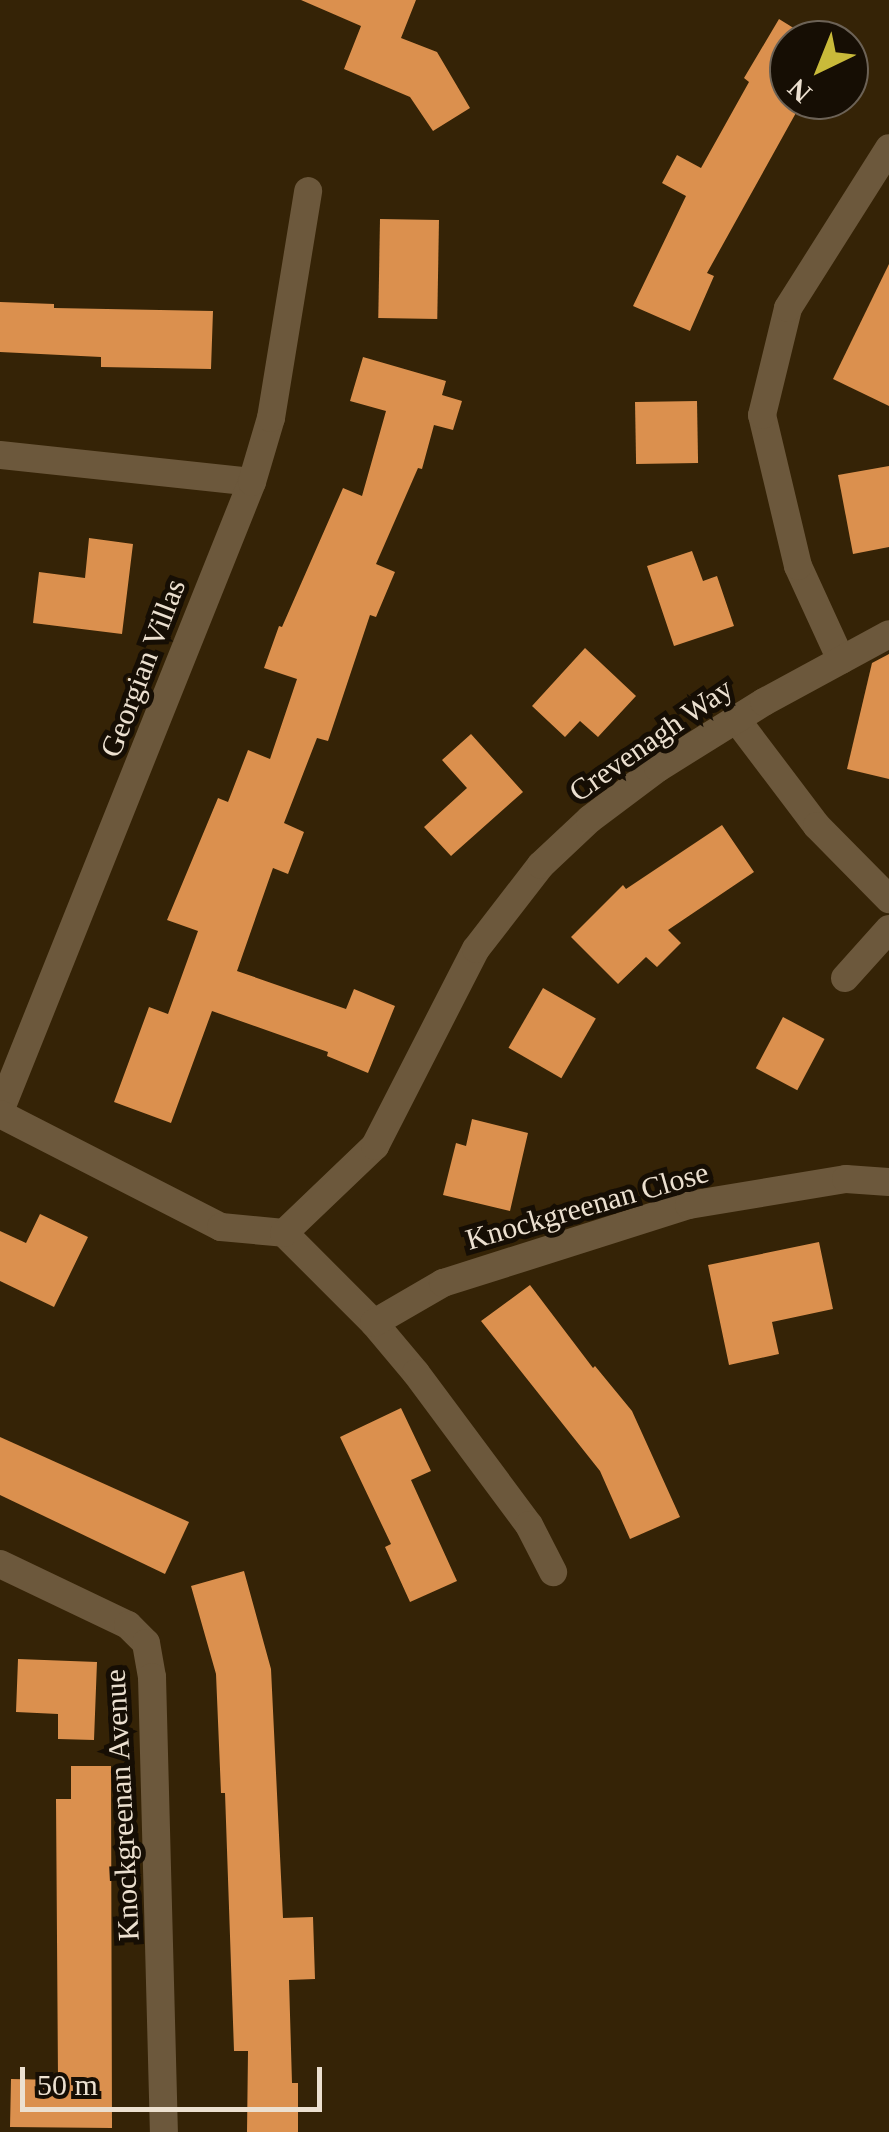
<!DOCTYPE html>
<style>
body{margin:0}
#map{position:relative;width:889px;height:2132px;overflow:hidden;background:#352306;font-family:"Times New Roman",serif}
div>[style]{position:absolute}
.building>*{inset:0;background:#db904e;transform-origin:0 0}
.minor>*{height:28px;margin:-14px;padding:0 14px;transform-origin:14px;border-radius:14px;background:#6c583c}
span{translate:-50% -50%;white-space:nowrap;text-align:center;line-height:1.15;-webkit-text-stroke:10px #160e04;paint-order:stroke}
.street-label{font-size:30px;color:#ece0d0}
.north{position:absolute;left:769px;top:20px;width:100px;height:100px;box-sizing:border-box;background:#160e04;border:2px solid #6c6256;border-radius:50%;rotate:223deg;font-size:28px;font-weight:700;line-height:40px;text-align:center;color:#ece0d0}
.north::after{content:'';display:block;margin:auto;width:35px;height:45px;background:#c9ba3a;clip-path:polygon(50% 0,100% 100%,50% 72%,0 100%)}
.scale{position:absolute;left:20px;top:2067px;width:302px;height:45px;box-sizing:border-box;border:5px solid #ece0d0;border-top:0;padding-left:12px;font-size:30px;line-height:35px;white-space:nowrap;color:#ece0d0;-webkit-text-stroke:8px #160e04;paint-order:stroke}
</style>
<div id="map">
<div class="building">
<div style="clip-path:polygon(301px 0,416px 0,401px 38px,437px 52px,470px 108px,433px 131px,410px 97px,344px 69px,361px 26px)"></div>
<div style="clip-path:polygon(779px 19px,813px 40px,789px 40px,789px 100px,808px 100px,801px 113px,797px 111px,707px 273px,714px 276px,690px 331px,633px 306px,686px 196px,662px 183px,677px 155px,701px 168px,749px 82px,744px 78px)"></div>
<div style="left:380px;top:219px;width:59px;height:99px;rotate:1deg"></div>
<div style="clip-path:polygon(889px 264px,889px 406px,833px 379px)"></div>
<div style="clip-path:polygon(0 302px,54px 304px,54px 308px,213px 311px,211px 369px,101px 367px,101px 357px,0 352px)"></div>
<div style="clip-path:polygon(363px 357px,446px 381px,442px 395px,462px 401px,453px 430px,434px 425px,422px 469px,418px 468px,376px 564px,395px 572px,376px 617px,370px 615px,328px 741px,317px 738px,284px 823px,304px 832px,288px 874px,273px 868px,237px 971px,346px 1009px,354px 989px,395px 1006px,368px 1073px,327px 1056px,328px 1052px,212px 1011px,171px 1123px,114px 1102px,149px 1007px,168px 1014px,198px 931px,167px 920px,218px 798px,228px 802px,248px 750px,270px 759px,297px 679px,264px 668px,279px 626px,282px 627px,343px 488px,362px 496px,386px 411px,350px 401px)"></div>
<div style="left:697px;top:401px;width:62px;height:62px;rotate:89deg"></div>
<div style="clip-path:polygon(889px 466px,889px 547px,853px 554px,838px 475px)"></div>
<div style="clip-path:polygon(89px 538px,133px 544px,122px 634px,33px 623px,39px 572px,85px 578px)"></div>
<div style="clip-path:polygon(692px 551px,703px 581px,717px 576px,734px 626px,674px 646px,647px 566px)"></div>
<div style="clip-path:polygon(585px 648px,636px 696px,598px 737px,580px 721px,565px 737px,532px 706px)"></div>
<div style="clip-path:polygon(889px 654px,889px 779px,847px 769px,872px 663px)"></div>
<div style="clip-path:polygon(471px 734px,523px 792px,451px 856px,424px 827px,467px 788px,442px 760px)"></div>
<div style="clip-path:polygon(722px 825px,754px 872px,668px 930px,681px 943px,657px 967px,646px 957px,618px 984px,571px 937px,623px 885px,626px 889px)"></div>
<div style="left:543px;top:988px;width:61px;height:69px;rotate:30deg"></div>
<div style="left:783px;top:1017px;width:47px;height:58px;rotate:28deg"></div>
<div style="clip-path:polygon(472px 1119px,528px 1133px,510px 1211px,443px 1195px,456px 1143px,466px 1146px)"></div>
<div style="clip-path:polygon(40px 1214px,88px 1237px,54px 1307px,0 1281px,0 1231px,26px 1243px)"></div>
<div style="clip-path:polygon(819px 1242px,833px 1309px,772px 1322px,779px 1354px,729px 1365px,708px 1265px)"></div>
<div style="clip-path:polygon(530px 1285px,593px 1368px,595px 1366px,632px 1411px,680px 1517px,630px 1539px,600px 1471px,481px 1321px)"></div>
<div style="clip-path:polygon(401px 1408px,431px 1471px,411px 1480px,457px 1581px,410px 1602px,385px 1547px,391px 1544px,340px 1437px)"></div>
<div style="clip-path:polygon(0 1437px,189px 1522px,165px 1574px,0 1495px)"></div>
<div style="clip-path:polygon(244px 1571px,271px 1669px,283px 1918px,313px 1917px,315px 1979px,289px 1980px,292px 2083px,298px 2083px,298px 2132px,247px 2132px,248px 2051px,234px 2051px,225px 1793px,221px 1793px,216px 1674px,191px 1586px)"></div>
<div style="clip-path:polygon(18px 1659px,97px 1662px,94px 1740px,58px 1739px,58px 1714px,16px 1712px)"></div>
<div style="clip-path:polygon(71px 1766px,111px 1766px,112px 2128px,10px 2127px,11px 2079px,58px 2080px,56px 1799px,71px 1799px)"></div>
</div>
<div class="minor">
<div style="left:0;top:455px;width:253px;rotate:6.1deg"></div>
<div style="left:252px;top:482px;width:678px;rotate:111.83deg"></div>
<div style="left:252px;top:482px;width:67px;rotate:-73.5deg"></div>
<div style="left:271px;top:418px;width:230px;rotate:-80.7deg"></div>
<div style="left:841px;top:660px;width:103px;rotate:-114.6deg"></div>
<div style="left:798px;top:566px;width:155px;rotate:-103.4deg"></div>
<div style="left:762px;top:415px;width:110px;rotate:-76.3deg"></div>
<div style="left:788px;top:308px;width:189px;rotate:-57.7deg"></div>
<div style="left:736px;top:719px;width:134px;rotate:52.9deg"></div>
<div style="left:817px;top:826px;width:103px;rotate:45.4deg"></div>
<div style="left:845px;top:978px;width:66px;rotate:-48.1deg"></div>
<div style="left:0;top:1114px;width:248px;rotate:27.1deg"></div>
<div style="left:221px;top:1227px;width:63px;rotate:5.4deg"></div>
<div style="left:284px;top:1233px;width:127px;rotate:45deg"></div>
<div style="left:374px;top:1323px;width:65px;rotate:50deg"></div>
<div style="left:416px;top:1373px;width:189px;rotate:53.4deg"></div>
<div style="left:529px;top:1525px;width:53px;rotate:62.9deg"></div>
<div style="left:284px;top:1233px;width:126px;rotate:-43.7deg"></div>
<div style="left:375px;top:1146px;width:221px;rotate:-62.9deg"></div>
<div style="left:476px;top:949px;width:106px;rotate:-52.3deg"></div>
<div style="left:541px;top:865px;width:67px;rotate:-43.2deg"></div>
<div style="left:590px;top:819px;width:85px;rotate:-36.9deg"></div>
<div style="left:658px;top:768px;width:125px;rotate:-31.9deg"></div>
<div style="left:764px;top:702px;width:142px;rotate:-28.5deg"></div>
<div style="left:374px;top:1323px;width:80px;rotate:-30.1deg"></div>
<div style="left:443px;top:1283px;width:258px;rotate:-17.6deg"></div>
<div style="left:689px;top:1205px;width:159px;rotate:-9.4deg"></div>
<div style="left:846px;top:1179px;width:43px;rotate:4deg"></div>
<div style="left:0;top:1564px;width:142px;rotate:25.5deg"></div>
<div style="left:128px;top:1625px;width:25px;rotate:45deg"></div>
<div style="left:146px;top:1643px;width:35px;rotate:80deg"></div>
<div style="left:152px;top:1677px;width:455px;rotate:88.5deg"></div>
</div>
<div class="street-label">
<span style="left:143px;top:668px;rotate:-69deg">Georgian Villas</span>
<span style="left:651px;top:740px;rotate:-35deg">Crevenagh Way</span>
<span style="left:587px;top:1206px;rotate:-16deg">Knockgreenan Close</span>
<span style="left:122px;top:1805px;rotate:-93deg">Knockgreenan Avenue</span>
</div>
<div class="north">N</div>
<div class="scale">50 m</div>
</div>
